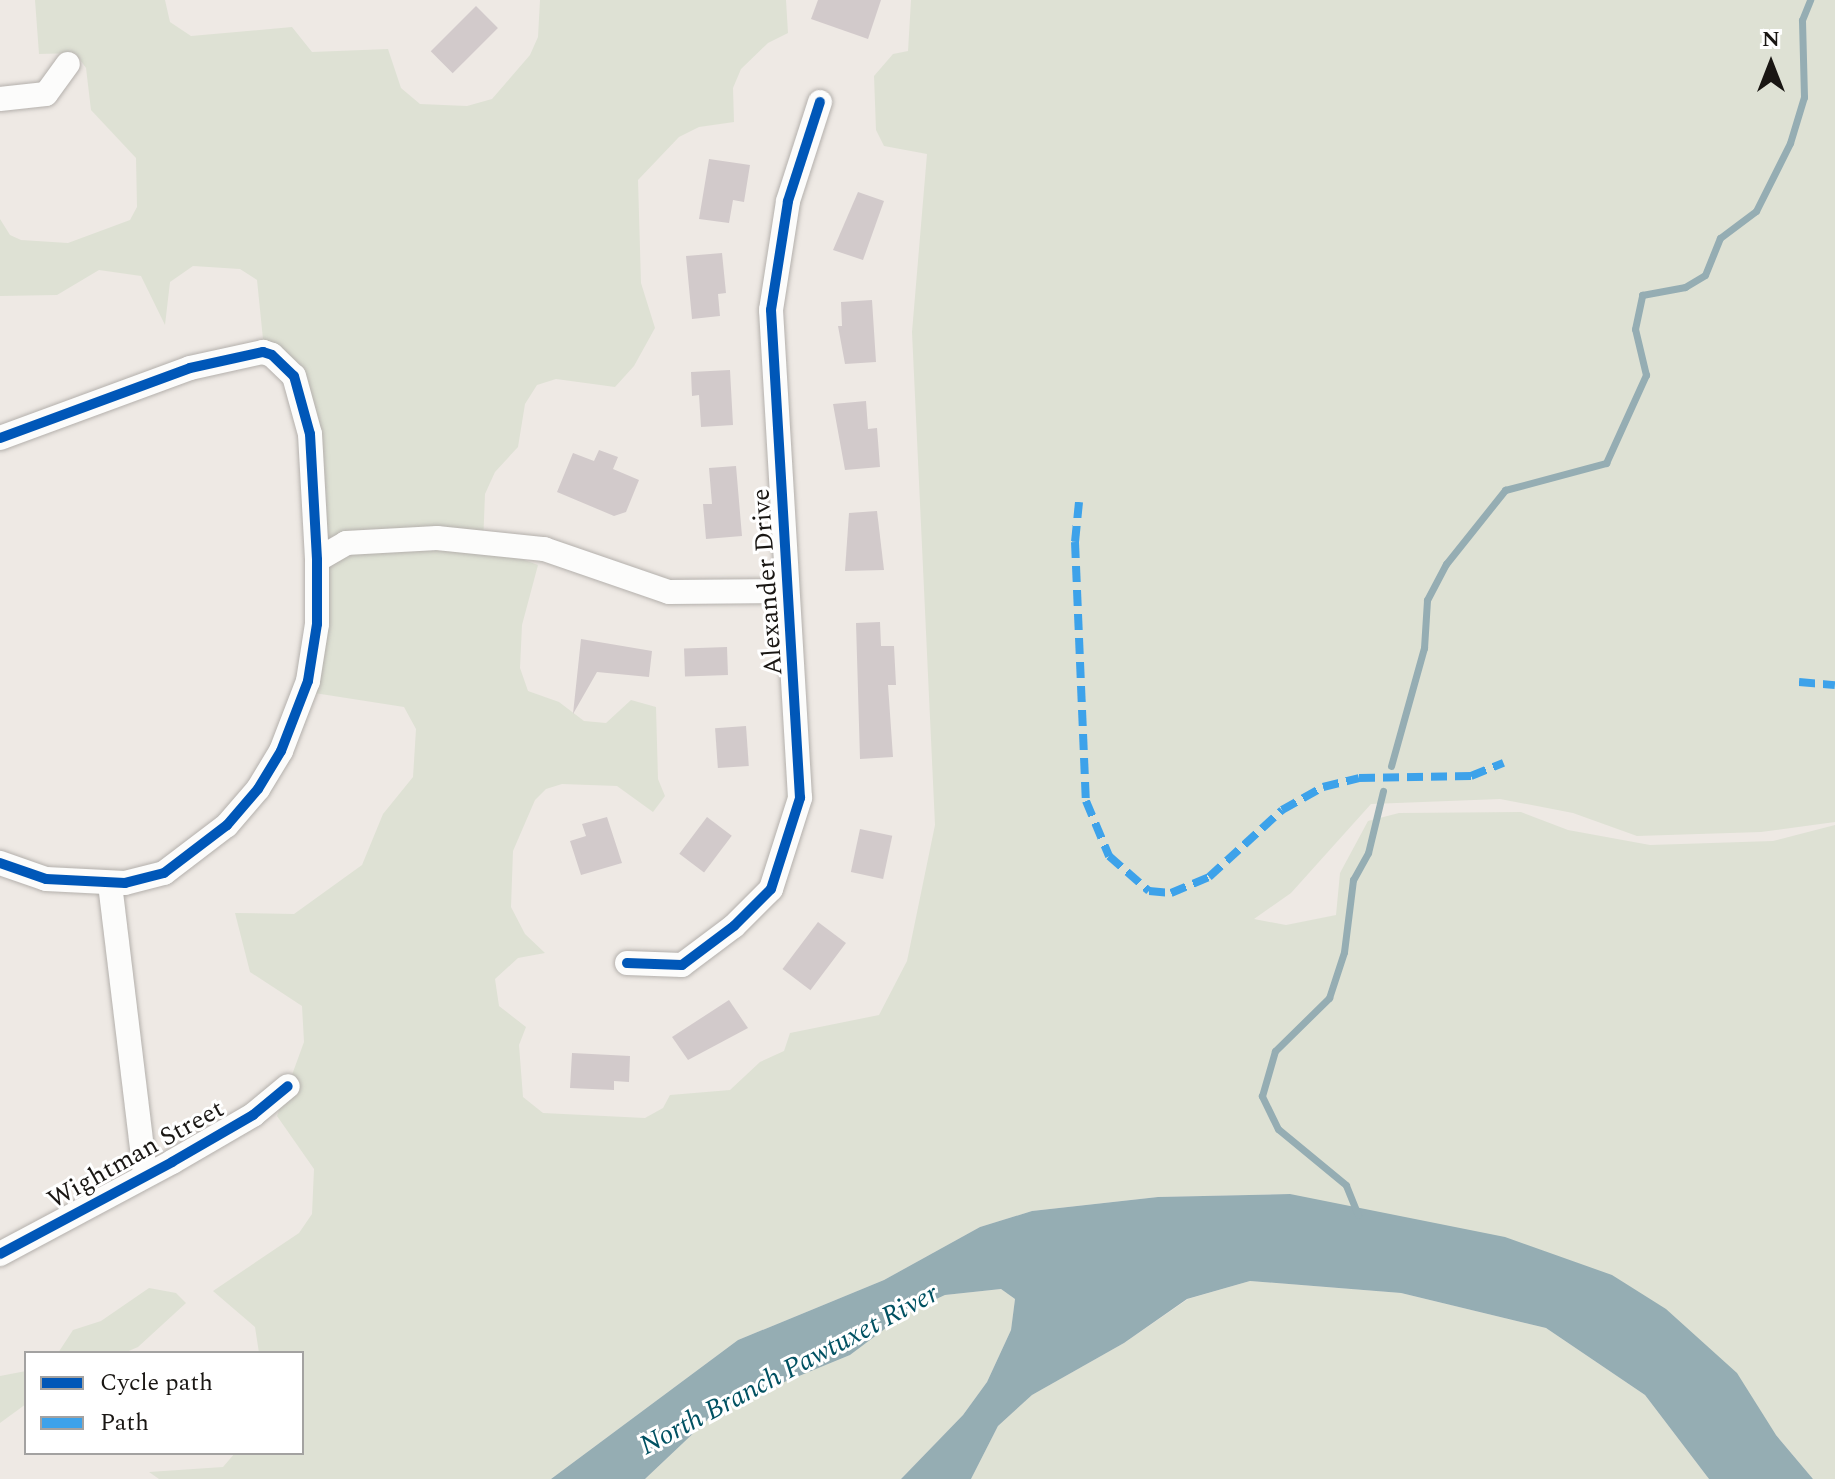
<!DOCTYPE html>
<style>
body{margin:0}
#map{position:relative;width:1835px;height:1479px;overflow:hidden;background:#eee9e4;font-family:Spectral,serif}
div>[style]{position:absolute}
.green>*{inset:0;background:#dee1d4}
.water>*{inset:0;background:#95adb3}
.stream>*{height:7px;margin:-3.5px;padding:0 3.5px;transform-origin:3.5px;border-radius:3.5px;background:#95adb3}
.building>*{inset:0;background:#d2cacb;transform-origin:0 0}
.roads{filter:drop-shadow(0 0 2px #b4b0ac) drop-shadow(0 0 2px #b4b0ac)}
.minor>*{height:24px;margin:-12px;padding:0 12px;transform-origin:12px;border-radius:12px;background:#fcfcfb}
.quiet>*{height:8px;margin-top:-4px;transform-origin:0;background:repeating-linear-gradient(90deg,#3da2ea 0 16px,transparent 0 24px)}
.cycleway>*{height:10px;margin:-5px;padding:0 5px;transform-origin:5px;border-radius:5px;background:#0057b8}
span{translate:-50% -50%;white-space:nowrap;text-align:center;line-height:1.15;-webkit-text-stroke:6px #fff;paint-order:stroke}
.street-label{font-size:26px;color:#191613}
.water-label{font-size:28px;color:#005162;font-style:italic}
.legend{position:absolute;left:24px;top:1351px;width:280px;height:104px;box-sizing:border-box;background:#fff;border:2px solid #a3a2a1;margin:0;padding:10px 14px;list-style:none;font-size:24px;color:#191613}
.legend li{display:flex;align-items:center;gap:16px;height:40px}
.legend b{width:40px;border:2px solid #a3a2a1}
.north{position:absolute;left:1731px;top:24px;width:80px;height:80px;-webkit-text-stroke:6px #fff;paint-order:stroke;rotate:0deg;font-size:22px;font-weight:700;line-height:32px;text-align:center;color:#191613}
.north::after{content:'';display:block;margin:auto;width:28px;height:36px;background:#191613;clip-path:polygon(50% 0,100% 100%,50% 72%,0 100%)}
</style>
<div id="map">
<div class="green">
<div style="clip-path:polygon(35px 0,165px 0,170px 22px,191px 36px,292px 27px,312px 52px,388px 49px,401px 88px,420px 104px,467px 106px,492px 99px,530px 55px,538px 37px,540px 0,786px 0,788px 33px,768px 43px,741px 69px,733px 88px,734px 122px,699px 127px,679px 137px,638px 180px,641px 283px,655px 328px,634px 366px,615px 387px,556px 379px,537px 385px,525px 404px,518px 447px,495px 472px,485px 494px,483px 545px,538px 565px,522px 625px,520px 668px,528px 691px,559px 702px,584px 721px,606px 723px,631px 700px,656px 707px,658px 779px,665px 796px,653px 812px,617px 786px,562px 784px,546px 789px,535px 800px,513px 851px,511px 907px,525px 934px,545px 953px,518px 958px,495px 979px,499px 1006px,526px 1027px,519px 1045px,523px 1097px,543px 1113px,645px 1118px,663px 1108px,670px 1095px,730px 1090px,760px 1062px,784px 1051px,790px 1033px,879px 1015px,907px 961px,935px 825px,912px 332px,927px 154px,884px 146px,876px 130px,874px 76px,893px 54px,908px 51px,911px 0,1835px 0,1835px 822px,1761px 832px,1637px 836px,1573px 813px,1500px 799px,1371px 804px,1291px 893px,1254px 919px,1286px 925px,1336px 915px,1340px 873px,1368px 821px,1399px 813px,1521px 812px,1568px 830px,1650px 845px,1773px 841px,1835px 825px,1835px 1479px,1813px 1479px,1776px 1435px,1290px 1194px,1158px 1197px,1032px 1211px,980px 1227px,884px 1280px,738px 1340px,551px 1479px,159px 1479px,149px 1472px,223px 1467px,235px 1453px,302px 1453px,302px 1353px,259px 1353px,255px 1327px,213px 1291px,299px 1233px,312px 1214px,314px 1169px,277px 1116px,304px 1042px,302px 1006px,250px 972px,235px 913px,294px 914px,362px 865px,383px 814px,413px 777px,416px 729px,404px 707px,308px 692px,309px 419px,264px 349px,257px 280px,240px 269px,193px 266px,170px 282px,165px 325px,141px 276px,99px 270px,57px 295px,0 296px,0 219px,10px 235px,21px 240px,68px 243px,130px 220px,137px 207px,136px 158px,91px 110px,86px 68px,75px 53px,39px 54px)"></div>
<div style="clip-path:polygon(1250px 1281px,1401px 1293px,1546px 1328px,1645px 1395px,1709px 1479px,971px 1479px,998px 1426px,1032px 1395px,1124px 1343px,1188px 1299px)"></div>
<div style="clip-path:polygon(149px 1288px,176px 1293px,186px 1303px,138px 1347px,124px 1353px,58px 1353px,73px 1330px,101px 1321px)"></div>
<div style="clip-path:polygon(1001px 1289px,1015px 1299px,1011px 1330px,987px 1382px,963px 1415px,901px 1479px,645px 1479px,719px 1409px,850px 1355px,906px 1313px,945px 1295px)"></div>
<div style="clip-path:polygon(26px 1371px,26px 1404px,0 1423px,0 1376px)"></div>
</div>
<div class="water">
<div style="clip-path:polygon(1290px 1194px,1505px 1237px,1612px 1275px,1666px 1309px,1737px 1373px,1776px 1435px,1813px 1479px,1709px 1479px,1645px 1395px,1546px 1328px,1401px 1293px,1250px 1281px,1187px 1299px,1124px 1343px,1032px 1395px,998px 1426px,971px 1479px,901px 1479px,963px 1415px,987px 1382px,1011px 1330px,1015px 1299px,1001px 1289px,945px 1295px,906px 1313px,850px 1355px,719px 1409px,645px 1479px,551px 1479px,738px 1340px,884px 1280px,980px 1227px,1032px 1211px,1158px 1197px)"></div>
</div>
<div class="stream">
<div style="left:1391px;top:766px;width:123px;rotate:-74.4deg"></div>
<div style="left:1424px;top:648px;width:48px;rotate:-86.4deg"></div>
<div style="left:1427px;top:600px;width:41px;rotate:-62.2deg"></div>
<div style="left:1446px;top:564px;width:95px;rotate:-51.4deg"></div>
<div style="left:1505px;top:490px;width:105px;rotate:-15deg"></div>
<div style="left:1606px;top:463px;width:97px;rotate:-65.6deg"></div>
<div style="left:1646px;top:375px;width:47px;rotate:-103.4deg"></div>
<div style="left:1635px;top:329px;width:35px;rotate:-78deg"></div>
<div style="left:1642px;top:295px;width:44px;rotate:-10.5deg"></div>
<div style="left:1685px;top:287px;width:23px;rotate:-31deg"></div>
<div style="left:1705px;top:275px;width:40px;rotate:-68deg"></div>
<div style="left:1720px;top:238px;width:45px;rotate:-36.9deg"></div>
<div style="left:1756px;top:211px;width:76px;rotate:-63.4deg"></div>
<div style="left:1790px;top:143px;width:48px;rotate:-73.1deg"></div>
<div style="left:1804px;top:97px;width:77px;rotate:-91.5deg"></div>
<div style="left:1802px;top:20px;width:22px;rotate:-68deg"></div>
<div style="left:1358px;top:1215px;width:32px;rotate:-112deg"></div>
<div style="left:1346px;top:1185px;width:88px;rotate:-140.5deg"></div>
<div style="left:1278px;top:1129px;width:37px;rotate:-116deg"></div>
<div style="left:1262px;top:1096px;width:47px;rotate:-73.9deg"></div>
<div style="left:1275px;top:1051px;width:76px;rotate:-44.5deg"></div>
<div style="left:1329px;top:998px;width:48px;rotate:-71.9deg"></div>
<div style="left:1344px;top:952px;width:73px;rotate:-82.9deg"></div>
<div style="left:1353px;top:880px;width:31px;rotate:-61deg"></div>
<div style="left:1368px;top:853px;width:64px;rotate:-76.4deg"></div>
</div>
<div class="building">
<div style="clip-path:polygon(818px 0,881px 0,868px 39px,811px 19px)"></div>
<div style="left:476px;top:6px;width:31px;height:64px;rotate:45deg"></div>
<div style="clip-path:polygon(709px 159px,750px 165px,744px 202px,733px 200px,729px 223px,699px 219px)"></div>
<div style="clip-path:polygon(858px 192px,884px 201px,863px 260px,833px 250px)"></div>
<div style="clip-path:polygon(722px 253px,726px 293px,718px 294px,720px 316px,692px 319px,686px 256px)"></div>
<div style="clip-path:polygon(872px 300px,876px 362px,845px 364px,838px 326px,842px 326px,841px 302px)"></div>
<div style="clip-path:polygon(730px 370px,733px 425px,701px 427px,699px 395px,692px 396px,691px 372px)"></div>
<div style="clip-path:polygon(866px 401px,868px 429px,877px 428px,880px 467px,845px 470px,833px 404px)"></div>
<div style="clip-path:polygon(599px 450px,618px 457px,613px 469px,639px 480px,626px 512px,614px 516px,557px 492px,573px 453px,594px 461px)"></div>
<div style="clip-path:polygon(736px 466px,742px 536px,706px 539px,703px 504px,712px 504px,709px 468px)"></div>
<div style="clip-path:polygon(877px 511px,884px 570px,845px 571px,849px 513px)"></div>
<div style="clip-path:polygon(880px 622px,881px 646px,894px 646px,896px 685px,888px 685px,893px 757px,860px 759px,856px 623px)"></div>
<div style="clip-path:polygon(581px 639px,652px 651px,649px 677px,597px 672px,573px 714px)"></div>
<div style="left:727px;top:647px;width:28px;height:43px;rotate:88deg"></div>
<div style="left:746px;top:726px;width:40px;height:31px;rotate:86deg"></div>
<div style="clip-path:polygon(607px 817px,622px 863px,581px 875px,570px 841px,586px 836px,582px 824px)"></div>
<div style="left:707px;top:817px;width:31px;height:46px;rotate:37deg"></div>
<div style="left:860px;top:829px;width:33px;height:44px;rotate:12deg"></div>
<div style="left:818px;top:922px;width:35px;height:59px;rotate:37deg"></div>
<div style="clip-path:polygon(729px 1000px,748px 1028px,688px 1060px,672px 1037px)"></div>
<div style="clip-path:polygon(572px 1053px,630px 1056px,629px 1082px,614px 1081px,614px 1090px,570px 1088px)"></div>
</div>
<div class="roads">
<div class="minor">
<div style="left:0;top:99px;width:46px;rotate:-6.2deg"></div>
<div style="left:46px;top:94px;width:37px;rotate:-54deg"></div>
<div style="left:0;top:438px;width:202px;rotate:-20.2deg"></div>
<div style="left:190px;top:368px;width:75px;rotate:-12.4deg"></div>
<div style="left:263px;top:352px;width:9px;rotate:18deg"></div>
<div style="left:272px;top:355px;width:30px;rotate:44deg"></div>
<div style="left:294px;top:376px;width:60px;rotate:74.6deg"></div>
<div style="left:310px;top:434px;width:126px;rotate:86.8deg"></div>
<div style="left:317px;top:560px;width:64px;rotate:90deg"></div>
<div style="left:317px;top:624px;width:58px;rotate:99deg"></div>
<div style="left:308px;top:681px;width:75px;rotate:111.1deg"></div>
<div style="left:281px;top:751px;width:44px;rotate:121.2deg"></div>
<div style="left:258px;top:789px;width:48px;rotate:130.7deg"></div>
<div style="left:227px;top:825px;width:79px;rotate:142.7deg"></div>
<div style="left:164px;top:873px;width:40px;rotate:165.6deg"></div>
<div style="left:125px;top:883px;width:79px;rotate:-177.1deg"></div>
<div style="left:46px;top:879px;width:49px;rotate:-160.8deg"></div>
<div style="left:317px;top:560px;width:34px;rotate:-30deg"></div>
<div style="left:346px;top:543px;width:91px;rotate:-3.1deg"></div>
<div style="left:437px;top:538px;width:108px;rotate:5.9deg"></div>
<div style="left:544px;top:549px;width:132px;rotate:19deg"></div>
<div style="left:669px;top:592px;width:117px;rotate:-0.5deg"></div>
<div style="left:110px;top:884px;width:291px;rotate:83.1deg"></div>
<div style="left:627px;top:963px;width:55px;rotate:2.1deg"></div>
<div style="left:682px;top:965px;width:65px;rotate:-36.9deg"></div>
<div style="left:734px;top:926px;width:52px;rotate:-45deg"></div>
<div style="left:771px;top:889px;width:96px;rotate:-72.3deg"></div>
<div style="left:800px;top:798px;width:489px;rotate:-93.4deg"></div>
<div style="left:771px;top:310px;width:110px;rotate:-81.1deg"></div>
<div style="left:788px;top:201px;width:104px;rotate:-72.1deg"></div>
<div style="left:0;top:1254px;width:195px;rotate:-28.1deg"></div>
<div style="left:172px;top:1162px;width:94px;rotate:-30.1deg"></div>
<div style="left:253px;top:1115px;width:45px;rotate:-39.6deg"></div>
</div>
</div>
<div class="quiet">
<div style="left:1079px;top:502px;width:40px;rotate:95.7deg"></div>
<div style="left:1075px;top:542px;width:259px;rotate:87.6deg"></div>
<div style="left:1086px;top:801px;width:60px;rotate:67.3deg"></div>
<div style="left:1109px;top:856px;width:53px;rotate:41.2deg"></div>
<div style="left:1149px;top:891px;width:22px;rotate:5deg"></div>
<div style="left:1171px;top:893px;width:41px;rotate:-22.8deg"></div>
<div style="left:1209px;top:877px;width:99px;rotate:-42.5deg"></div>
<div style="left:1282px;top:810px;width:47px;rotate:-29.3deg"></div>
<div style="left:1323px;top:787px;width:37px;rotate:-14deg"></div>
<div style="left:1359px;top:778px;width:112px;rotate:-1deg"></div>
<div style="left:1471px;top:776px;width:35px;rotate:-22deg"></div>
<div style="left:1799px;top:682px;width:36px;rotate:5deg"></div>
</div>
<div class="cycleway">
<div style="left:0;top:438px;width:202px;rotate:-20.2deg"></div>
<div style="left:190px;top:368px;width:75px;rotate:-12.4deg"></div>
<div style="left:263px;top:352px;width:9px;rotate:18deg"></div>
<div style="left:272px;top:355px;width:30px;rotate:44deg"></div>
<div style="left:294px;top:376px;width:60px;rotate:74.6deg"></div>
<div style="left:310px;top:434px;width:126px;rotate:86.8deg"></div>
<div style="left:317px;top:560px;width:64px;rotate:90deg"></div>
<div style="left:317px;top:624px;width:58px;rotate:99deg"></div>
<div style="left:308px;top:681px;width:75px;rotate:111.1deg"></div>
<div style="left:281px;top:751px;width:44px;rotate:121.2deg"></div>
<div style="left:258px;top:789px;width:48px;rotate:130.7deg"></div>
<div style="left:227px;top:825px;width:79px;rotate:142.7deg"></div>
<div style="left:164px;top:873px;width:40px;rotate:165.6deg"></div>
<div style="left:125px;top:883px;width:79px;rotate:-177.1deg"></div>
<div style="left:46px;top:879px;width:49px;rotate:-160.8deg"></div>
<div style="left:627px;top:963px;width:55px;rotate:2.1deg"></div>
<div style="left:682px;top:965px;width:65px;rotate:-36.9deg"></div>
<div style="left:734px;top:926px;width:52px;rotate:-45deg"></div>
<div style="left:771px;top:889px;width:96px;rotate:-72.3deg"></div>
<div style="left:800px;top:798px;width:489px;rotate:-93.4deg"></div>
<div style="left:771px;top:310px;width:110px;rotate:-81.1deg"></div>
<div style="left:788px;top:201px;width:104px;rotate:-72.1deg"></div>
<div style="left:0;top:1254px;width:195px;rotate:-28.1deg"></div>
<div style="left:172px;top:1162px;width:94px;rotate:-30.1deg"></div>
<div style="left:253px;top:1115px;width:45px;rotate:-39.6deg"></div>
</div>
<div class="street-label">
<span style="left:768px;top:582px;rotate:-94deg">Alexander Drive</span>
<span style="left:136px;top:1155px;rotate:-29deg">Wightman Street</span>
</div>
<div class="water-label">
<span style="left:789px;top:1370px;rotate:-28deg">North Branch Pawtuxet River</span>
</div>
<ul class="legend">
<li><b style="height:10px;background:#0057b8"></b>Cycle path</li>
<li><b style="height:10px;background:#3da2ea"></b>Path</li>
</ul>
<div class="north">N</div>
</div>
